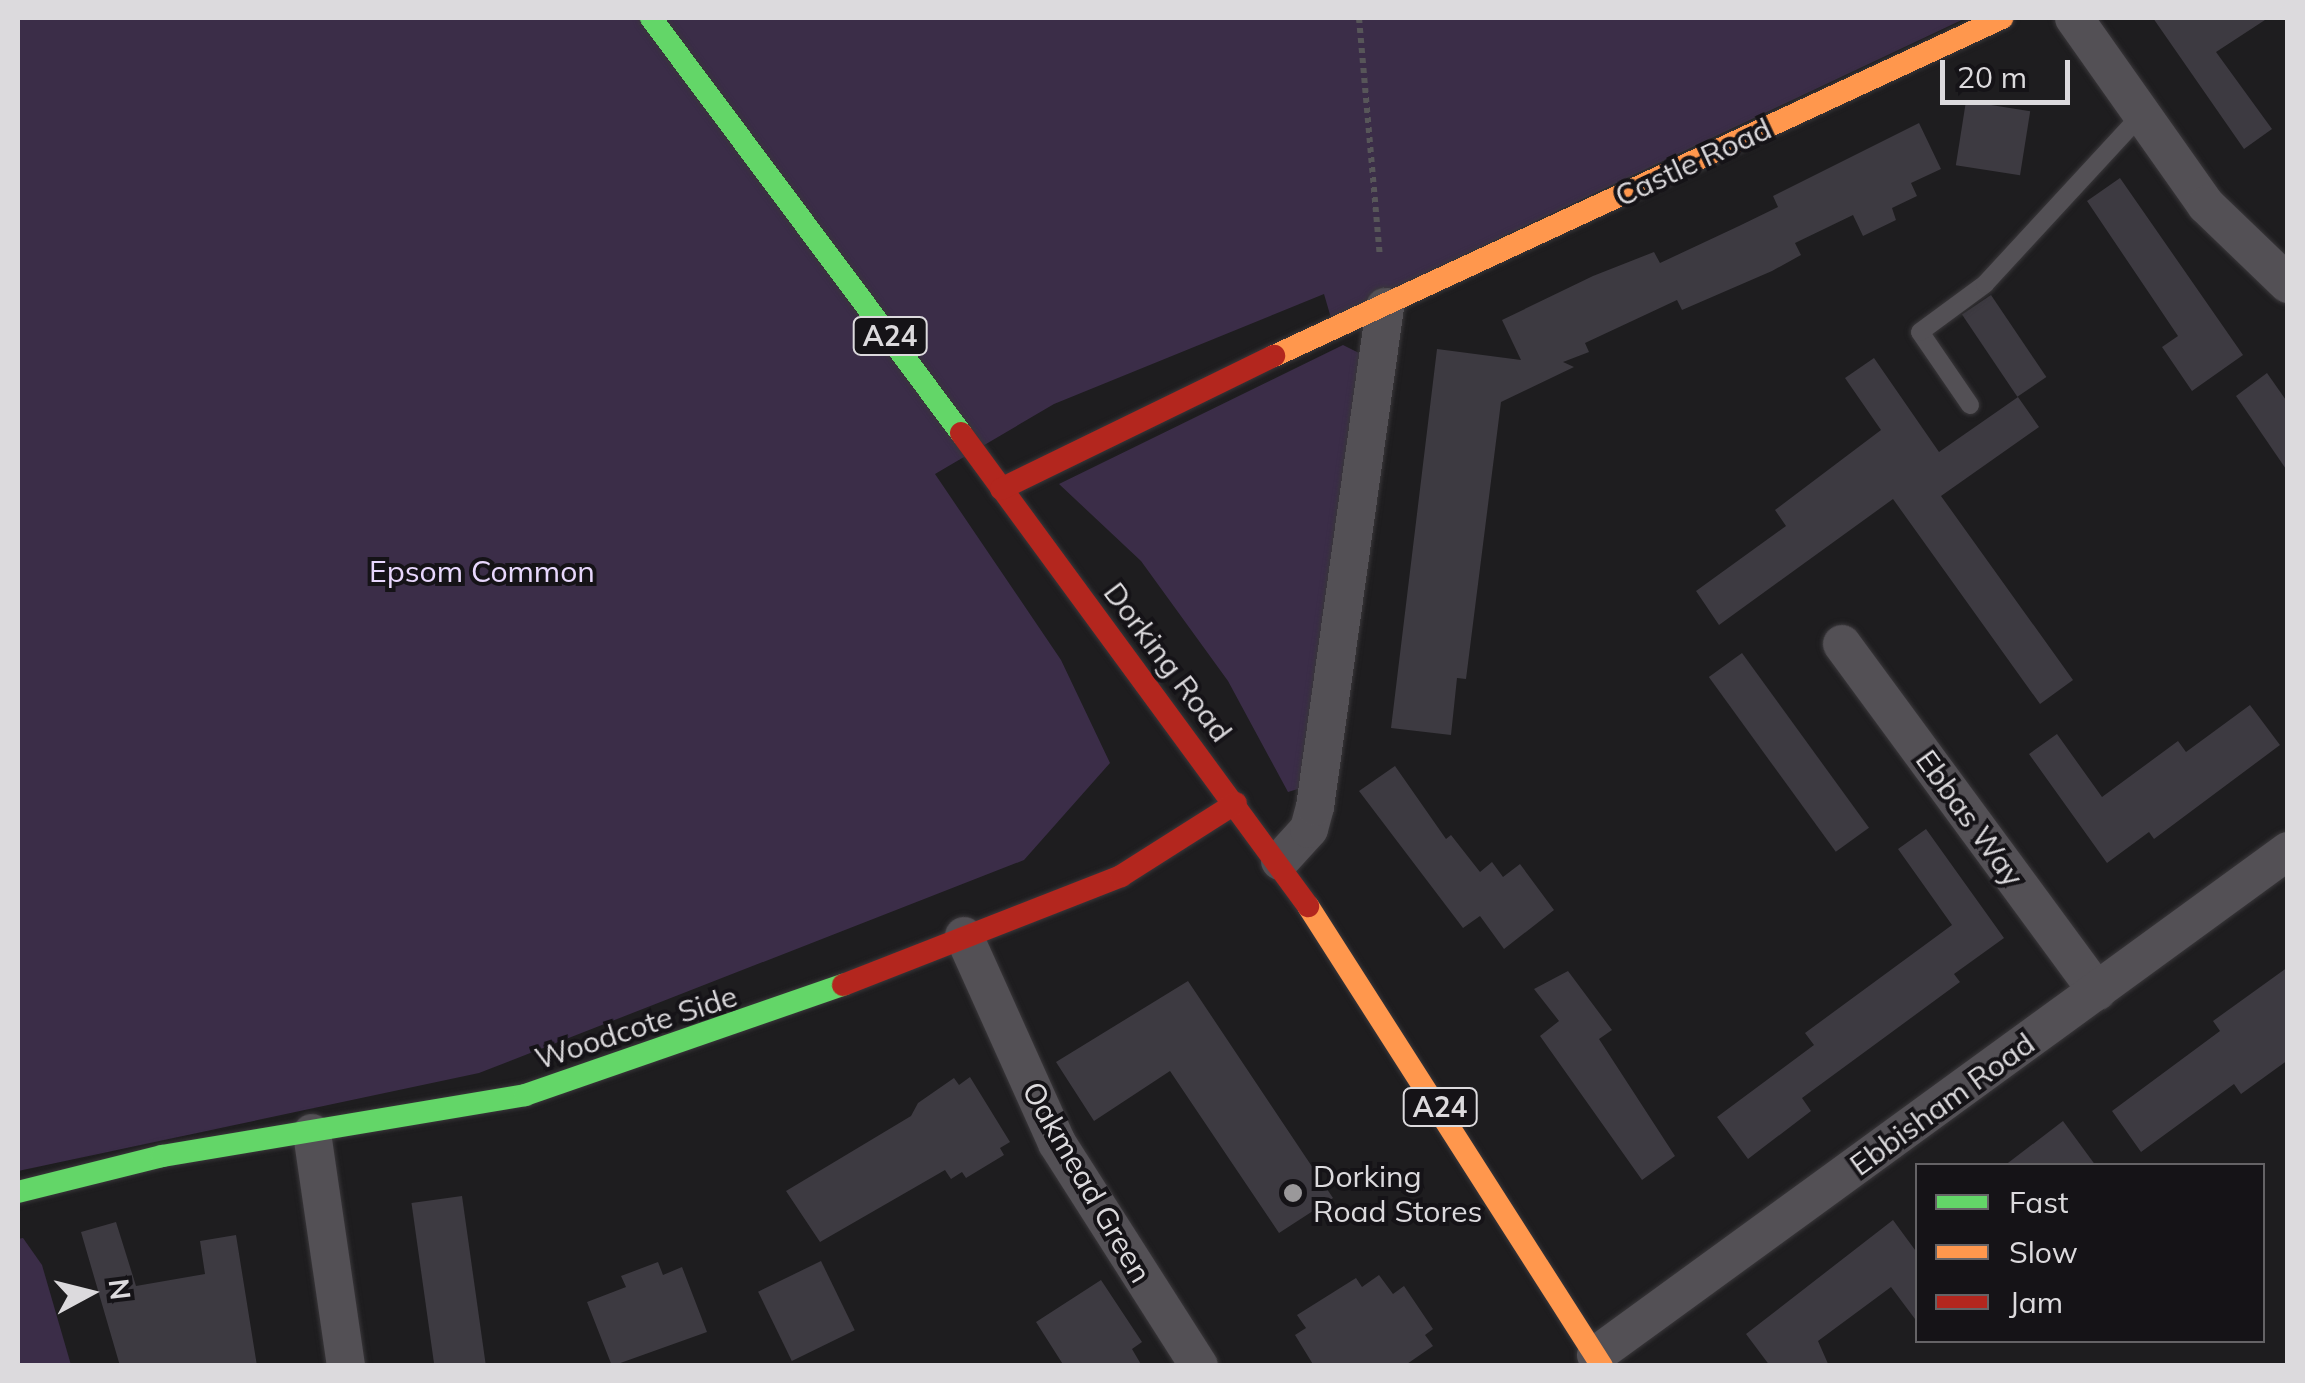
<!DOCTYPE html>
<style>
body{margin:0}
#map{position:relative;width:2305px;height:1383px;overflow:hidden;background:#1e1d1f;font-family:Mulish,sans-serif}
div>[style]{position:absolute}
.green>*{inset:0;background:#3b2d48}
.building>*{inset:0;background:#3d3a41;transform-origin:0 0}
.path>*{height:6px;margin-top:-3px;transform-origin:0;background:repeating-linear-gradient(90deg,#575659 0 5px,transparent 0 10px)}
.roads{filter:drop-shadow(0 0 2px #39373a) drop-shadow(0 0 2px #39373a)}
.lane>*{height:18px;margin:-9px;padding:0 9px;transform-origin:9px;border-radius:9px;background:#535055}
.street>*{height:38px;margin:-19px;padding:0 19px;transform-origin:19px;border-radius:19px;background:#535055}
.fast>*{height:22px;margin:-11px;padding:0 11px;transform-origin:11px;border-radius:11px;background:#63d668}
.slow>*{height:22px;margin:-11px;padding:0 11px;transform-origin:11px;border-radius:11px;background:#ff974d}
.jam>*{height:22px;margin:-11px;padding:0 11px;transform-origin:11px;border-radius:11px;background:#b3261e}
.dots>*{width:28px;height:28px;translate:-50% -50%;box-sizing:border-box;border:5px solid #151317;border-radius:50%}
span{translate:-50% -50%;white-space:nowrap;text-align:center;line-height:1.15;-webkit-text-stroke:8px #151317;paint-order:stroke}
.shield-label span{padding:2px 8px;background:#151317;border:2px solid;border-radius:8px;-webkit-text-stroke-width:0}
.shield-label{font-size:28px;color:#dcdadd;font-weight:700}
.street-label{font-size:30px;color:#dcdadd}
.park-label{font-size:30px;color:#e8d7fd}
.poi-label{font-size:30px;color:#dcdadd}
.left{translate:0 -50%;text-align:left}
.frame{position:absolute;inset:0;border:20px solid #dcdadd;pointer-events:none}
.legend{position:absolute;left:1915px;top:1163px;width:350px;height:180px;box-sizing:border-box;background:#151317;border:2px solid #656366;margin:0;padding:12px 18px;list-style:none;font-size:30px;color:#dcdadd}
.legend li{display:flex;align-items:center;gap:20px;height:50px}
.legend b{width:50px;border:2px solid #656366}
.north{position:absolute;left:40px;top:1243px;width:100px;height:100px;-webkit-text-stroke:8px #151317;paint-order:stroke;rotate:83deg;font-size:28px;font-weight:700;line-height:40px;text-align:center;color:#dcdadd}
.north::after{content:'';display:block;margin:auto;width:35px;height:45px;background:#dcdadd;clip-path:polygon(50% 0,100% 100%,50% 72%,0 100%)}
.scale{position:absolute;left:1940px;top:60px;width:130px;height:45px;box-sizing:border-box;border:5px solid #dcdadd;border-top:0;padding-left:12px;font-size:30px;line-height:35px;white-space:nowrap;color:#dcdadd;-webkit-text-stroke:8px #151317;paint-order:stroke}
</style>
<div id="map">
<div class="green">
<div style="clip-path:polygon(18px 18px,1966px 18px,1331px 318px,1324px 294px,1054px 404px,935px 474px,1061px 660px,1110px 763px,1024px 860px,479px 1073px,18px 1171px)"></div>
<div style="clip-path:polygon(1343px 345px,1363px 355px,1301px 788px,1288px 792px,1228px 681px,1141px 561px,1059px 484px)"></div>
<div style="clip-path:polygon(23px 1238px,42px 1265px,71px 1365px,18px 1365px,18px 1239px)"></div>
</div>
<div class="building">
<div style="clip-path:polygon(2153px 18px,2268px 18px,2216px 52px,2272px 129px,2244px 149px)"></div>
<div style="left:1966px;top:101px;width:65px;height:65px;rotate:9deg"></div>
<div style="clip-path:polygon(1919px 123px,1941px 169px,1911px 183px,1917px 196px,1892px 208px,1896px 220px,1863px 236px,1853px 215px,1795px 243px,1801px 255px,1772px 271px,1682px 310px,1677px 300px,1585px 343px,1589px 352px,1563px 362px,1574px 367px,1501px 402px,1466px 679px,1457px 678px,1451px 735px,1391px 728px,1437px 349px,1521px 360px,1502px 320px,1593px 276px,1654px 252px,1660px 263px,1739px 226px,1778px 207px,1773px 196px)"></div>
<div style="clip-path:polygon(2120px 178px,2243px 355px,2192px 391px,2162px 347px,2178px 336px,2087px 201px)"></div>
<div style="left:1991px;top:295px;width:99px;height:35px;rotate:56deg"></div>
<div style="clip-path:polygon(1874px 358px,1939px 452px,2018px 397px,2039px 427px,1941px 496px,2073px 680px,2040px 704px,1893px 499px,1719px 625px,1696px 591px,1786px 526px,1775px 510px,1881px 430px,1845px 378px)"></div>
<div style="clip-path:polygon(2267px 373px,2288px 403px,2288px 472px,2236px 396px)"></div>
<div style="left:1742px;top:653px;width:216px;height:41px;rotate:54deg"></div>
<div style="clip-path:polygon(2250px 705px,2280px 745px,2154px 839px,2149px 832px,2107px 863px,2029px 754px,2057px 734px,2102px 797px,2178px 741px,2186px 752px)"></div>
<div style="clip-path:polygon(1395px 766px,1446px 839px,1451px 835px,1480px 872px,1492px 862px,1503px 877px,1520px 864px,1554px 910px,1504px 949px,1480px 916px,1463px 928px,1359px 791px)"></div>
<div style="clip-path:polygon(1926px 829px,2004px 938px,1954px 974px,1960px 982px,1802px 1098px,1811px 1111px,1748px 1159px,1717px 1117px,1814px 1045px,1805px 1033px,1952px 925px,1898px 849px)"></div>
<div style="clip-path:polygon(2288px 967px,2288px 1060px,2241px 1094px,2234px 1084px,2141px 1152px,2112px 1111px,2220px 1031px,2213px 1021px)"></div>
<div style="clip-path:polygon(1568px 971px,1612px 1030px,1599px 1039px,1675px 1156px,1642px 1180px,1540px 1036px,1559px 1021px,1534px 989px)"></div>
<div style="clip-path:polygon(1188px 981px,1333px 1198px,1279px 1233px,1170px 1071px,1094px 1121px,1056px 1062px)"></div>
<div style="clip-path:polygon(970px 1077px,1010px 1142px,1000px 1148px,1004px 1155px,966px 1178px,962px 1172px,951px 1179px,945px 1170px,820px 1242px,786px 1191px,911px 1116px,918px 1103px,954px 1078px,959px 1085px)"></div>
<div style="clip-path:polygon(2063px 1121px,2096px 1166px,2004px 1166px)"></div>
<div style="left:462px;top:1196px;width:172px;height:51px;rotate:82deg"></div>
<div style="clip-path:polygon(1893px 1220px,1918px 1254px,1918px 1323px,1891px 1287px,1818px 1341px,1829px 1366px,1770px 1366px,1746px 1334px)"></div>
<div style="clip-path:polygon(116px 1222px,136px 1286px,205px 1274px,200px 1241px,236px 1235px,257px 1366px,120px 1366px,81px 1232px)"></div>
<div style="left:821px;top:1261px;width:77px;height:70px;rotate:64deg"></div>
<div style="clip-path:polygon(658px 1262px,663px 1275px,682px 1267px,707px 1332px,612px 1366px,587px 1302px,626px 1287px,621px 1276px)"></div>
<div style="clip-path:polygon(1379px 1275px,1393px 1294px,1404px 1286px,1433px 1329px,1425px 1335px,1433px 1346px,1404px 1366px,1314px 1366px,1295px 1335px,1306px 1328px,1297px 1315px,1356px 1278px,1362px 1287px)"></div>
<div style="clip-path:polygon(1101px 1280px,1142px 1342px,1132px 1349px,1142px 1366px,1064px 1366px,1036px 1322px)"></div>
</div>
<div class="path">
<div style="left:1359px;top:18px;width:239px;rotate:85deg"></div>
</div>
<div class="roads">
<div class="lane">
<div style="left:1970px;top:405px;width:88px;rotate:-124.4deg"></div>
<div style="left:1920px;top:332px;width:81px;rotate:-36.4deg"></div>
<div style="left:1985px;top:284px;width:231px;rotate:-47.3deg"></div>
</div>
<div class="street">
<div style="left:2074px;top:18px;width:229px;rotate:54.8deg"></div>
<div style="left:2206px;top:205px;width:114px;rotate:43.9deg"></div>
<div style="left:1842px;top:644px;width:431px;rotate:53.7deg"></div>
<div style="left:1280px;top:861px;width:43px;rotate:-47.8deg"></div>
<div style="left:1309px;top:829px;width:23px;rotate:-75deg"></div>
<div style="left:1315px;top:807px;width:505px;rotate:-82.03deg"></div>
<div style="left:964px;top:936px;width:227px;rotate:65.8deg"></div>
<div style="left:1057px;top:1143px;width:264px;rotate:57.5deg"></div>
<div style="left:312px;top:1133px;width:235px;rotate:81.7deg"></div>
<div style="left:1596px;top:1355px;width:856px;rotate:-36.07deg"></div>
</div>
<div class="fast">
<div style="left:651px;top:18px;width:518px;rotate:53.24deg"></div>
<div style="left:18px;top:1192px;width:148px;rotate:-14deg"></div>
<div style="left:162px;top:1156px;width:368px;rotate:-9.5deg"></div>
<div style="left:525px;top:1095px;width:336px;rotate:-19.1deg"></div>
</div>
<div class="slow">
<div style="left:1274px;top:356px;width:803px;rotate:-24.9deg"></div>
<div style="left:1308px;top:906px;width:546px;rotate:57.42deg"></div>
</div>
<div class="jam">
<div style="left:961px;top:433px;width:587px;rotate:53.74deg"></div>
<div style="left:1001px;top:489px;width:304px;rotate:-26deg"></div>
<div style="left:843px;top:985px;width:299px;rotate:-21.4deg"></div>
<div style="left:1121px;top:876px;width:136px;rotate:-32.4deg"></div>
</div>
</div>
<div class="dots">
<div style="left:1293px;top:1193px;background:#9a989a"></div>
</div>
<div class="shield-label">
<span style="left:890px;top:336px">A24</span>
<span style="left:1440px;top:1107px">A24</span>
</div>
<div class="street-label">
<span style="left:1693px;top:162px;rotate:-25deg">Castle Road</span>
<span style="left:1168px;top:662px;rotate:53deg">Dorking Road</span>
<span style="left:1970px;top:818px;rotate:54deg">Ebbas Way</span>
<span style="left:636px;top:1027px;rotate:-18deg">Woodcote Side</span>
<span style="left:1942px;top:1104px;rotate:-36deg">Ebbisham Road</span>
<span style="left:1087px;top:1182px;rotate:60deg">Oakmead Green</span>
</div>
<div class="park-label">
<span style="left:482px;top:571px">Epsom Common</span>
</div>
<div class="poi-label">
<span class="left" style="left:1313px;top:1193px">Dorking<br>Road Stores</span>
</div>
<div class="frame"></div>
<ul class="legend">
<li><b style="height:12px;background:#63d668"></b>Fast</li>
<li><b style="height:12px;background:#ff974d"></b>Slow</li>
<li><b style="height:12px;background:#b3261e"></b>Jam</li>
</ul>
<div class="north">N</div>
<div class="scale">20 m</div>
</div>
